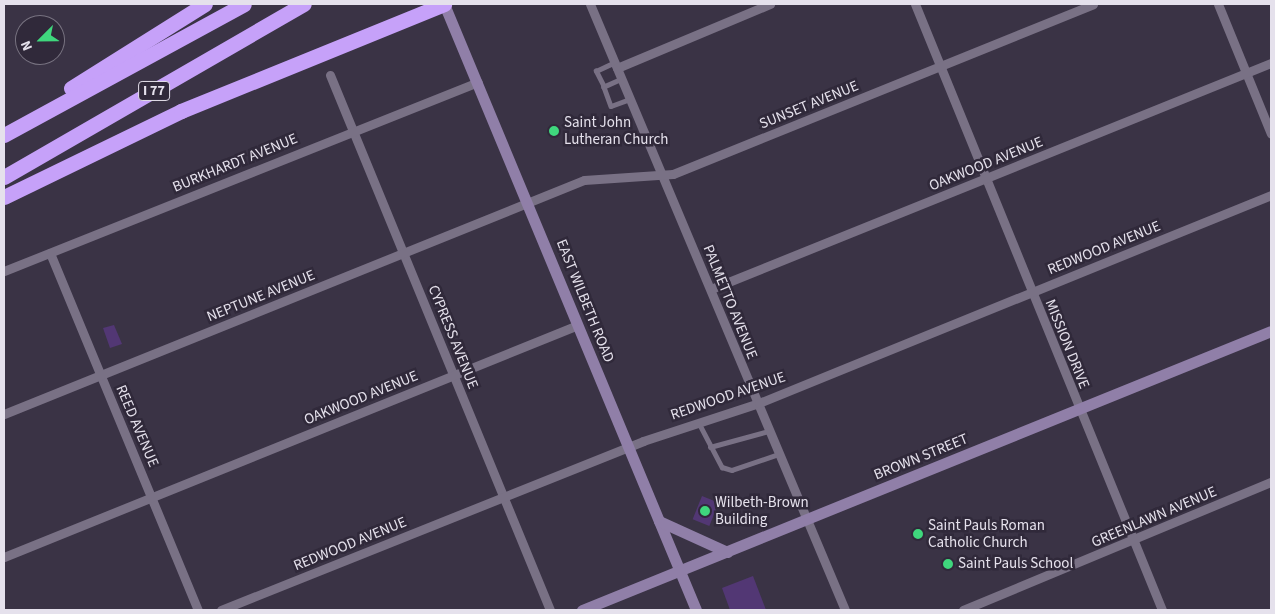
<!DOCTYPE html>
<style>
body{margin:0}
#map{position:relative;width:1275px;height:614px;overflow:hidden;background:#3a3345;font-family:"Source Sans 3",sans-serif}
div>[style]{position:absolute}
.building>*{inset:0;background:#523774;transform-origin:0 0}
.lane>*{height:4.5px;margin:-2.25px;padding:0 2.25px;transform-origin:2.25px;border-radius:2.25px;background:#797185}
.street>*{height:9px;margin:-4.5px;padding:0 4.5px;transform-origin:4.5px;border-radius:4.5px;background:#797185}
.secondary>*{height:11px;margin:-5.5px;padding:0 5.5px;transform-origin:5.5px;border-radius:5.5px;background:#907fa8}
.highway>*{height:15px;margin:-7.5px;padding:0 7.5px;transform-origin:7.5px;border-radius:7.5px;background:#c6a1f9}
.dots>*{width:14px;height:14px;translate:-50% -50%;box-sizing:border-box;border:2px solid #30293a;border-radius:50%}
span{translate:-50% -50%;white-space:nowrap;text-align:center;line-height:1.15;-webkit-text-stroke:5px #30293a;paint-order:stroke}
.shield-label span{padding:1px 4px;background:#30293a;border:1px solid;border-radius:4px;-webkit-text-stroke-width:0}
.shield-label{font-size:14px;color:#e5e1ec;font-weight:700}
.street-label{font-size:15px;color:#e5e1ec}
.poi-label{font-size:15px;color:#e5e1ec}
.left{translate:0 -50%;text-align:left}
.frame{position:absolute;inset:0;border:5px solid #e5e1ec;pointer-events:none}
.north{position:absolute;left:15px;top:15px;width:50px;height:50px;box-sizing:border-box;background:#30293a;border:1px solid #787381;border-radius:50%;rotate:247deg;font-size:14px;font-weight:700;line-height:20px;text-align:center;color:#e5e1ec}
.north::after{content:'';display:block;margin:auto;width:18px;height:22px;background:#3fd77d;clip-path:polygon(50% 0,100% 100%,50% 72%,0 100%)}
</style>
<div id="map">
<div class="building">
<div style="clip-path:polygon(114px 325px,122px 344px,110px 348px,103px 328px)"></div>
<div style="left:702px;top:496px;width:18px;height:25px;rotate:22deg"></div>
<div style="clip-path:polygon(753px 576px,766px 610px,730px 610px,722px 588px)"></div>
</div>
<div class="lane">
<div style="left:622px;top:79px;width:20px;rotate:156deg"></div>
<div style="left:604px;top:87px;width:20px;rotate:70deg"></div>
<div style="left:611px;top:106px;width:20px;rotate:-20deg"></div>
<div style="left:604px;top:87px;width:18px;rotate:-117deg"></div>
<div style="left:596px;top:71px;width:21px;rotate:-25deg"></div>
<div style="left:699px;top:423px;width:50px;rotate:62.4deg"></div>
<div style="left:722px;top:467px;width:10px;rotate:17deg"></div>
<div style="left:732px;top:470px;width:50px;rotate:-18.8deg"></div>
<div style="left:710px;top:447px;width:61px;rotate:-15.2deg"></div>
</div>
<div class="street">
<div style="left:590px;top:4px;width:657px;rotate:67.18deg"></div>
<div style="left:915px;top:4px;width:654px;rotate:67.82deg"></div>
<div style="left:1218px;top:4px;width:140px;rotate:67.8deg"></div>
<div style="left:617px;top:68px;width:166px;rotate:-22.7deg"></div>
<div style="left:330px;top:75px;width:578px;rotate:67.65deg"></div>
<div style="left:50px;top:253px;width:386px;rotate:67.5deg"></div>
<div style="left:4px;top:271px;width:510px;rotate:-21.74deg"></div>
<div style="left:711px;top:289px;width:604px;rotate:-21.98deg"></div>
<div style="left:4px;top:414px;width:625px;rotate:-21.97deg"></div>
<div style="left:584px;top:180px;width:89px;rotate:-3.9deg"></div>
<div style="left:673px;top:174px;width:453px;rotate:-22deg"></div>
<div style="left:4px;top:557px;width:619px;rotate:-22.01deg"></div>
<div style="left:221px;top:610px;width:455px;rotate:-21.8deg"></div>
<div style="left:643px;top:441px;width:122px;rotate:-18.1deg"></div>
<div style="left:759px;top:403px;width:553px;rotate:-22.11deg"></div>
<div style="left:963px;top:610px;width:334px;rotate:-22.6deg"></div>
</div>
<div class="secondary">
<div style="left:444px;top:4px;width:656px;rotate:67.42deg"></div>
<div style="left:659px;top:521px;width:75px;rotate:24.5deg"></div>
<div style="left:582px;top:610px;width:743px;rotate:-22.04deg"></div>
</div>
<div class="highway">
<div style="left:71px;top:88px;width:158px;rotate:-32.1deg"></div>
<div style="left:4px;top:135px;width:273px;rotate:-28.6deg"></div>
<div style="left:4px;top:177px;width:346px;rotate:-30deg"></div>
<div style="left:4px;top:197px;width:197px;rotate:-25.9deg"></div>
<div style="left:181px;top:111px;width:284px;rotate:-22.1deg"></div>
</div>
<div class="dots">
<div style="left:554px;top:131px;background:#3fd77d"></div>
<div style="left:705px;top:511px;background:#3fd77d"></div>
<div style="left:918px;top:534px;background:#3fd77d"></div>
<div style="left:948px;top:564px;background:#3fd77d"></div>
</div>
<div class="shield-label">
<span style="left:154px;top:91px">I 77</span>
</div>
<div class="street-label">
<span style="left:809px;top:105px;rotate:-22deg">SUNSET AVENUE</span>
<span style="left:235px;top:163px;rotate:-22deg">BURKHARDT AVENUE</span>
<span style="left:986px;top:164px;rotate:-22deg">OAKWOOD AVENUE</span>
<span style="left:1104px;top:248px;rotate:-22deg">REDWOOD AVENUE</span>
<span style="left:261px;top:296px;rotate:-22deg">NEPTUNE AVENUE</span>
<span style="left:585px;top:301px;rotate:68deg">EAST WILBETH ROAD</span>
<span style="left:730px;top:302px;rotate:68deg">PALMETTO AVENUE</span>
<span style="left:453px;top:337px;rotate:68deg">CYPRESS AVENUE</span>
<span style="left:1067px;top:344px;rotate:68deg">MISSION DRIVE</span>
<span style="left:728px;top:396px;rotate:-19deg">REDWOOD AVENUE</span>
<span style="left:361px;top:398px;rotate:-22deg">OAKWOOD AVENUE</span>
<span style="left:137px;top:426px;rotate:67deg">REED AVENUE</span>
<span style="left:921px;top:457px;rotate:-22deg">BROWN STREET</span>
<span style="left:1154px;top:517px;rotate:-23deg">GREENLAWN AVENUE</span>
<span style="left:350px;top:544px;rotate:-22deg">REDWOOD AVENUE</span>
</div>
<div class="poi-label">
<span class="left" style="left:564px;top:131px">Saint John<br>Lutheran Church</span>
<span class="left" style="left:715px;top:511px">Wilbeth-Brown<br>Building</span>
<span class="left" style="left:928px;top:534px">Saint Pauls Roman<br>Catholic Church</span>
<span class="left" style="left:958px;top:564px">Saint Pauls School</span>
</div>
<div class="frame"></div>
<div class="north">N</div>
</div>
